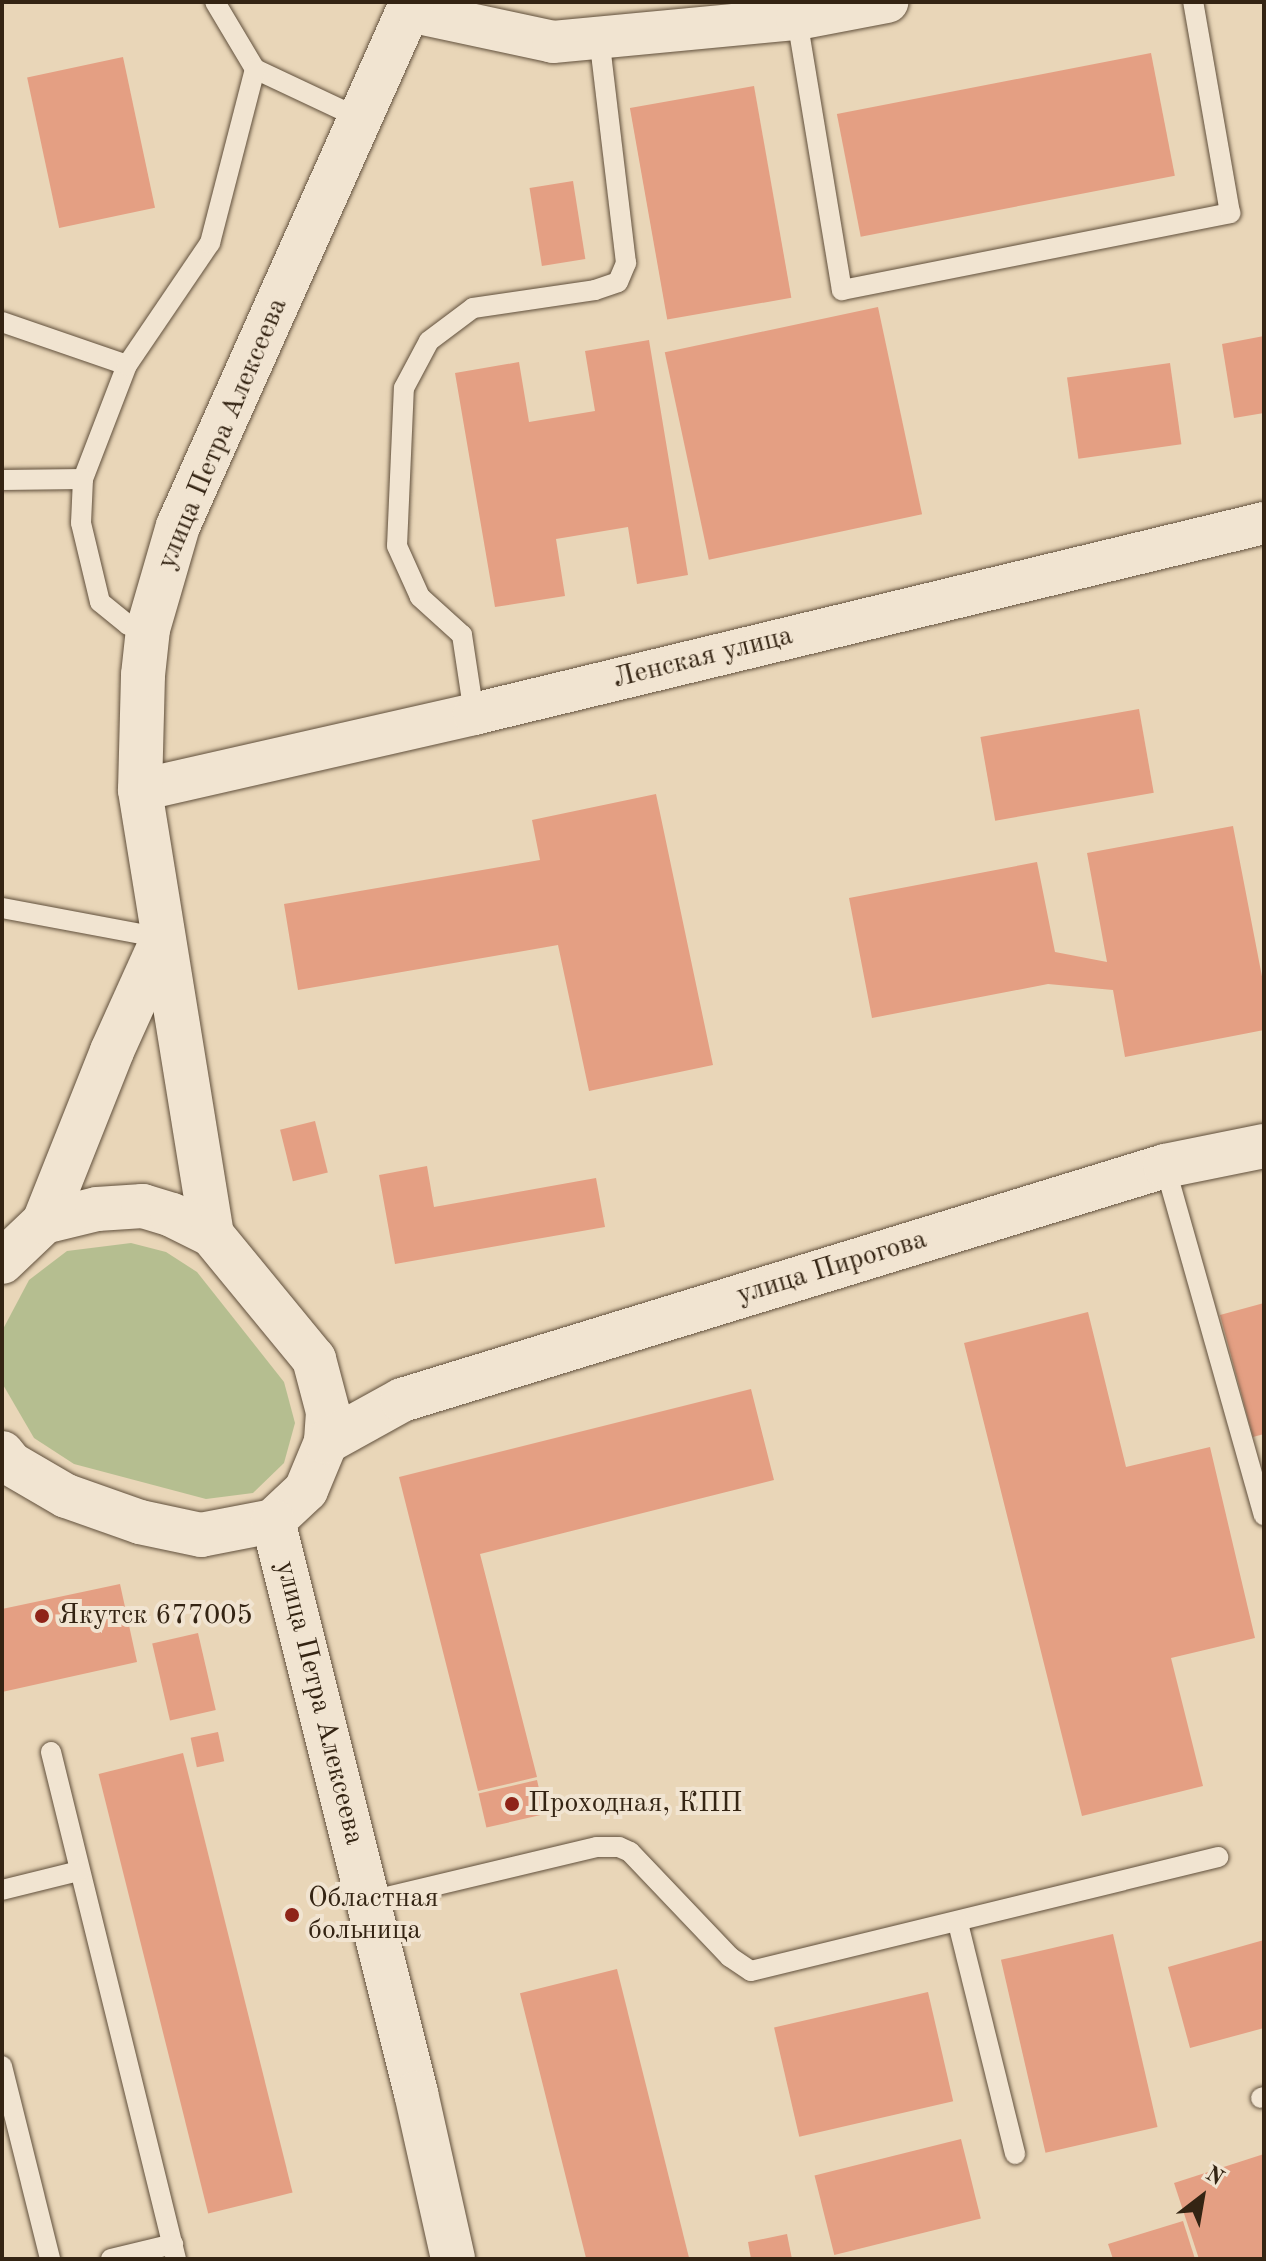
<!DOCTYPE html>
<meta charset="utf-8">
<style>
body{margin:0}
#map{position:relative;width:1266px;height:2261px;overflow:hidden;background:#e9d6b8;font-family:"Old Standard TT",serif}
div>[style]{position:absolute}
.green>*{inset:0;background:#b5be90}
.building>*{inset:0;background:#e49f83;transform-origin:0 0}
.roads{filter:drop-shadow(0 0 2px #61503c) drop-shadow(0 0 2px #61503c)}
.service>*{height:20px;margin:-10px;padding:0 10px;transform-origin:10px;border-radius:10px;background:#f1e4d1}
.minor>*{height:42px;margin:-21px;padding:0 21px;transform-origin:21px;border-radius:21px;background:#f1e4d1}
.tertiary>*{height:44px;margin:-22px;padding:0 22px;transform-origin:22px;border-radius:22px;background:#f1e4d1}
.dots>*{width:22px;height:22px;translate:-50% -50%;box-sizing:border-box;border:4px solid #f1e4d1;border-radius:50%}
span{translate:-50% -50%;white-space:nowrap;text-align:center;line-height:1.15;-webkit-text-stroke:8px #f1e4d1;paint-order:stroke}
.street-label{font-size:28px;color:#342413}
.poi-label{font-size:28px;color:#342413}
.left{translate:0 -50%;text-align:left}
.frame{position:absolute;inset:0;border:4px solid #342413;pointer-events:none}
.north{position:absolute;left:1162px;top:2157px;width:80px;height:80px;-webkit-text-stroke:6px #f1e4d1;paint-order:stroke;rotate:31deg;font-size:22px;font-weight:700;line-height:32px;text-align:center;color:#342413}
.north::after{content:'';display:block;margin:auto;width:28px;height:36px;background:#342413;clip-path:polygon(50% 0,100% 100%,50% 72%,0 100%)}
</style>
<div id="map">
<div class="green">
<div style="clip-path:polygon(131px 1243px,166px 1252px,197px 1272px,284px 1382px,295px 1423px,284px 1463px,253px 1493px,206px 1499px,74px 1464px,34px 1438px,2px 1383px,2px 1331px,29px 1280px,67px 1251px)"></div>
</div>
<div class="building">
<div style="left:1151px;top:53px;width:125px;height:320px;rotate:79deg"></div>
<div style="left:123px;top:57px;width:154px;height:98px;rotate:78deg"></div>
<div style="left:754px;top:86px;width:215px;height:126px;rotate:80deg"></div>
<div style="left:573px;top:181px;width:79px;height:44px;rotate:81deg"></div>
<div style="left:878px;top:307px;width:212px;height:218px;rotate:78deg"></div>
<div style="clip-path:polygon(1264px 336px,1264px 413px,1234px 418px,1222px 344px)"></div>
<div style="clip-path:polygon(649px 340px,688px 575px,637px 584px,628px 527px,556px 539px,565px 596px,495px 607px,455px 373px,519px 362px,529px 422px,595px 411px,585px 351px)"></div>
<div style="left:1170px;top:363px;width:82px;height:104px;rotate:82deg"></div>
<div style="left:1139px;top:709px;width:85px;height:161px;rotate:80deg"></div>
<div style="clip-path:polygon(656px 794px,713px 1065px,589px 1091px,558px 945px,298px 990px,284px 904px,540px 860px,532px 820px)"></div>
<div style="clip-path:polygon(1233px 826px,1264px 987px,1264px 1030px,1125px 1057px,1113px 990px,1048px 984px,872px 1018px,849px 898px,1037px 862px,1055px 952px,1107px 962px,1087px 853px)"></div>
<div style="left:315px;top:1121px;width:53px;height:36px;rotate:76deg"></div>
<div style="clip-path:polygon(427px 1166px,434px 1207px,596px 1178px,605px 1227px,395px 1264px,379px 1175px)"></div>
<div style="clip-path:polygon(1264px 1303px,1264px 1434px,1253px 1437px,1220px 1315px)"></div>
<div style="clip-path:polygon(1088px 1312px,1126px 1467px,1210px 1447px,1255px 1638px,1171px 1658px,1203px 1786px,1082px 1816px,964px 1343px)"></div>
<div style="clip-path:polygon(751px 1389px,774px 1480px,480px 1554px,537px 1777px,478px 1791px,399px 1477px)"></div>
<div style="clip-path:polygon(120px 1584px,137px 1662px,2px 1692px,2px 1609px)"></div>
<div style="left:198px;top:1633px;width:79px;height:47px;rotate:77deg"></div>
<div style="left:218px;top:1732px;width:30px;height:28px;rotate:78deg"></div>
<div style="left:183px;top:1753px;width:453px;height:87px;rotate:76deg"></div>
<div style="left:537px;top:1780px;width:35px;height:60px;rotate:77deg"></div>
<div style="left:1113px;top:1934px;width:198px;height:115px;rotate:77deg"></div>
<div style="clip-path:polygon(1264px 1940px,1264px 2028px,1190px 2048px,1168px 1967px)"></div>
<div style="left:617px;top:1969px;width:299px;height:100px;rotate:76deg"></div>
<div style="left:928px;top:1992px;width:112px;height:158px;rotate:77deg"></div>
<div style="left:961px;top:2139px;width:82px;height:151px;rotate:76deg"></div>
<div style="clip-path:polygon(1264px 2154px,1264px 2259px,1199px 2259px,1174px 2183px)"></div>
<div style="clip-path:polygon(1183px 2221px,1195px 2259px,1113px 2259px,1108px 2244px)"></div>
<div style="clip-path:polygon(787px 2234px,792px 2259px,751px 2259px,748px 2242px)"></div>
</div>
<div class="roads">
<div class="service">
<div style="left:215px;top:2px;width:78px;rotate:59.2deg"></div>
<div style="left:255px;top:69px;width:115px;rotate:25.2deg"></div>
<div style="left:797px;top:19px;width:275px;rotate:80.6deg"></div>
<div style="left:842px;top:290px;width:396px;rotate:-11.2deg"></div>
<div style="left:1230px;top:213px;width:214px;rotate:-99.9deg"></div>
<div style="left:2px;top:322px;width:132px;rotate:19deg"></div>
<div style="left:83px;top:479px;width:122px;rotate:-68.9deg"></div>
<div style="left:127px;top:365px;width:148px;rotate:-55.8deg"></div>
<div style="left:210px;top:243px;width:180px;rotate:-75.5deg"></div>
<div style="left:2px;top:480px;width:81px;rotate:-0.7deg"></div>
<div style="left:83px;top:479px;width:44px;rotate:92.6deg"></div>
<div style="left:81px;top:523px;width:81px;rotate:76.5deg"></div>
<div style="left:100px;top:602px;width:36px;rotate:39deg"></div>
<div style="left:128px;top:625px;width:20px;rotate:11deg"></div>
<div style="left:474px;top:714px;width:80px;rotate:-98.6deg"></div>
<div style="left:462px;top:635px;width:57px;rotate:-137.9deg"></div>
<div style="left:420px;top:597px;width:56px;rotate:-114.3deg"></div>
<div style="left:397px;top:546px;width:158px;rotate:-87.5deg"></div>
<div style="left:404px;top:388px;width:53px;rotate:-62deg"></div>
<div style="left:429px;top:341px;width:55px;rotate:-36.9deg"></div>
<div style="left:473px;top:308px;width:123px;rotate:-8.4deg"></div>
<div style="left:595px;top:290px;width:24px;rotate:-19deg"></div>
<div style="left:618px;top:282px;width:21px;rotate:-67deg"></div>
<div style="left:626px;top:263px;width:227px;rotate:-96.8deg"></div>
<div style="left:2px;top:908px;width:164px;rotate:10.6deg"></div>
<div style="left:1165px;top:1166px;width:363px;rotate:74.2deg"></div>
<div style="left:51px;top:1752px;width:522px;rotate:76.15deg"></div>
<div style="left:2px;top:1890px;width:79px;rotate:-13.9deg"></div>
<div style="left:370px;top:1901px;width:233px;rotate:-13.4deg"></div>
<div style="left:597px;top:1847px;width:22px"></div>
<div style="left:619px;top:1847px;width:12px;rotate:24deg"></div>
<div style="left:630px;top:1852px;width:145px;rotate:46.4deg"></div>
<div style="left:730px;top:1957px;width:25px;rotate:34deg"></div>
<div style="left:751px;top:1971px;width:481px;rotate:-13.7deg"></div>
<div style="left:958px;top:1923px;width:238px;rotate:76.1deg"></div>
<div style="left:2px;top:2066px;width:199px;rotate:76deg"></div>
<div style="left:1261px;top:2098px;width:3px;rotate:-18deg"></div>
<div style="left:111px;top:2259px;width:64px;rotate:-13.6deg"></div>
</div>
<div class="minor">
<div style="left:409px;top:11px;width:147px;rotate:12.1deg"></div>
<div style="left:553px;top:42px;width:245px;rotate:-5.4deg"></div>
<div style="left:797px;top:19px;width:92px;rotate:-10.7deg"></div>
<div style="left:140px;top:790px;width:343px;rotate:-12.8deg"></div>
<div style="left:474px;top:714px;width:813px;rotate:-13.59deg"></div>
</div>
<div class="tertiary">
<div style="left:44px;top:1222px;width:184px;rotate:-68.3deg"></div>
<div style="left:112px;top:1051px;width:124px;rotate:-65.7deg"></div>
<div style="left:212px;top:1235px;width:451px;rotate:-99.2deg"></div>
<div style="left:140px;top:790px;width:115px;rotate:-88.5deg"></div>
<div style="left:143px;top:675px;width:46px;rotate:-83.8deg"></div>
<div style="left:148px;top:629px;width:107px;rotate:-73.8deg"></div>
<div style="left:178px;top:526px;width:574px;rotate:-65.94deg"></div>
<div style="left:2px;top:1262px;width:58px;rotate:-43.6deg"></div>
<div style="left:44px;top:1222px;width:55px;rotate:-13.8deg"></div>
<div style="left:97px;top:1209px;width:46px;rotate:-3.7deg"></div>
<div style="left:143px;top:1206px;width:30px;rotate:17deg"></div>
<div style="left:172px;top:1215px;width:45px;rotate:26.6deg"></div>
<div style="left:212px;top:1235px;width:161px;rotate:50.6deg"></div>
<div style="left:314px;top:1359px;width:55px;rotate:75.2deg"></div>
<div style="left:328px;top:1412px;width:30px;rotate:94deg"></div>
<div style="left:326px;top:1442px;width:52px;rotate:112.6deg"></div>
<div style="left:306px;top:1490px;width:45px;rotate:136.8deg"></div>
<div style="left:273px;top:1521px;width:73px;rotate:169deg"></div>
<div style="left:201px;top:1535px;width:62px;rotate:-168deg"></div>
<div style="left:140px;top:1522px;width:78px;rotate:-160.6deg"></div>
<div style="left:66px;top:1496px;width:64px;rotate:-149.8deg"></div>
<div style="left:11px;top:1464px;width:14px;rotate:-129deg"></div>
<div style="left:326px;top:1442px;width:87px;rotate:-28.9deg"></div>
<div style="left:402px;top:1400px;width:798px;rotate:-17.05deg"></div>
<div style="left:1165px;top:1166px;width:101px;rotate:-11.4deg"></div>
<div style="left:273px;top:1521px;width:590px;rotate:75.96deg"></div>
<div style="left:416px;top:2093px;width:170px;rotate:77.4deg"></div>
</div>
</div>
<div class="dots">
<div style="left:42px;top:1616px;background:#8f2418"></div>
<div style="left:512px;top:1804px;background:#8f2418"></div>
<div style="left:292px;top:1915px;background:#8f2418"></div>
</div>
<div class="street-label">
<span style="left:223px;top:434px;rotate:-67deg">улица Петра Алексеева</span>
<span style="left:703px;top:658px;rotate:-14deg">Ленская улица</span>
<span style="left:832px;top:1268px;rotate:-17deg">улица Пирогова</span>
<span style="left:319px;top:1703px;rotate:76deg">улица Петра Алексеева</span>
</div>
<div class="poi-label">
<span class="left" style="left:58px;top:1616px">Якутск 677005</span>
<span class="left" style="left:528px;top:1804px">Проходная, КПП</span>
<span class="left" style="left:308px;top:1915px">Областная<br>больница</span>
</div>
<div class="frame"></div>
<div class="north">N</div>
</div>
